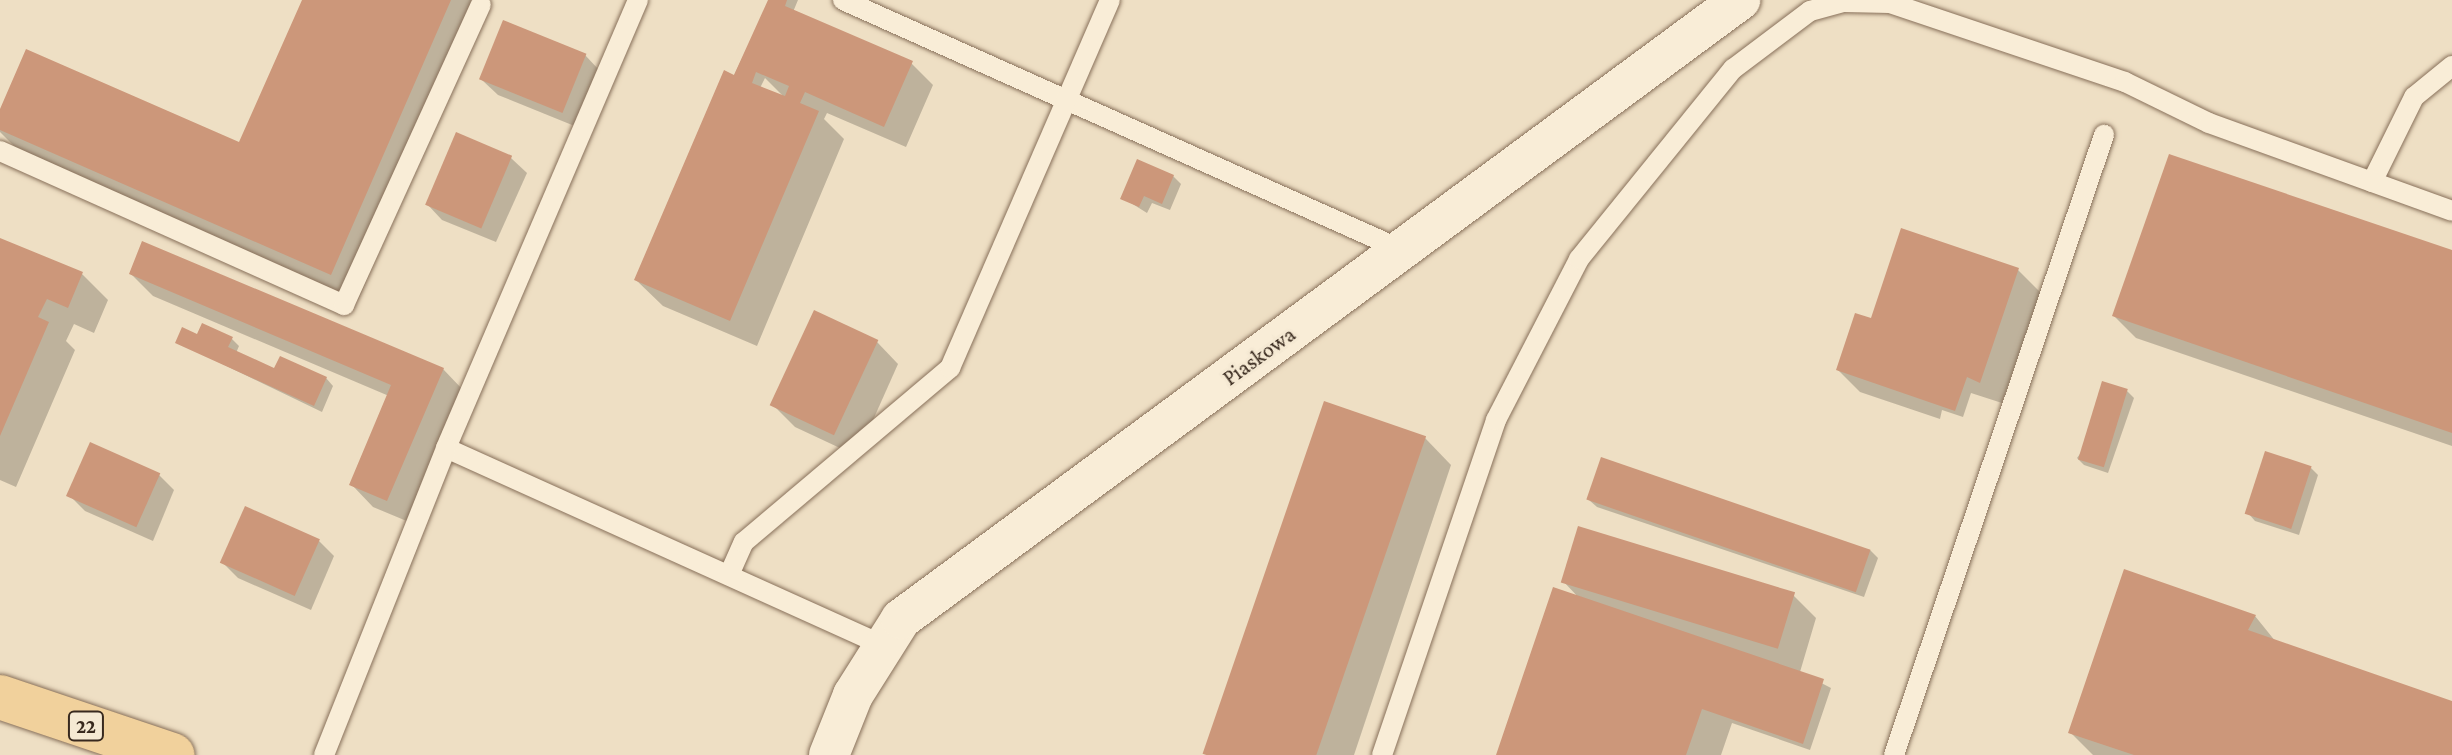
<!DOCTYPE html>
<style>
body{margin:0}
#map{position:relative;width:2452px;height:755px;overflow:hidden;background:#eedfc4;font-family:"Crimson Pro",serif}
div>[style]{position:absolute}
.shadow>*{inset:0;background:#0003}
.building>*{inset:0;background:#cc977a;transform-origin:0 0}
.roads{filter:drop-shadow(0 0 2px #88705a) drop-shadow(0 0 2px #88705a)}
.service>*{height:20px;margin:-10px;padding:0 10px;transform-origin:10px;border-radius:10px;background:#f9edd7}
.minor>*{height:40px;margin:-20px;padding:0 20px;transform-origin:20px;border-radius:20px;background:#f9edd7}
.primary>*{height:44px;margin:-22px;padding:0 22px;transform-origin:22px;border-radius:22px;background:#f1d19c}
span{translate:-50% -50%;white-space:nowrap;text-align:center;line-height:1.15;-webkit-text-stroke:6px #f5e9d3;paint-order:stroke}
.shield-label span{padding:2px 6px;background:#f5e9d3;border:2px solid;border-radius:6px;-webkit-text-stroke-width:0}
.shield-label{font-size:20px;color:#38291e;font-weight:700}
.street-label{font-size:22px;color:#38291e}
</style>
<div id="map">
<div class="shadow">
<div style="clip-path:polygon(304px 0,489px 0,358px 300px,21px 153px,0 132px,0 114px,240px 144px)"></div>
<div style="clip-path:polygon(evenodd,770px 0,798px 0,793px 12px,911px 63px,933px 85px,906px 147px,827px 113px,824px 119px,844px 139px,757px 346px,663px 306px,636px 280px,770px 0,765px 78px,786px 99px,760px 88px,765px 78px)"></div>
<div style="clip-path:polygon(585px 55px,600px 71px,577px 127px,498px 95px,482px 80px)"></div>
<div style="clip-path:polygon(457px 134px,511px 158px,527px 173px,496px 242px,442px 220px,427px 204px)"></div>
<div style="clip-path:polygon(1173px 176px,1181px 184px,1170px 210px,1152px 203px,1147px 213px,1123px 198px)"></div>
<div style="clip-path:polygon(0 240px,82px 274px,108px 300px,94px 333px,74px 324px,66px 341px,75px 350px,16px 487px,0 480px)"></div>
<div style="clip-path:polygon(2452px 252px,2452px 446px,2136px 338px,2114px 316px)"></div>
<div style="clip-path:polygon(2018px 270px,2040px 292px,2002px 403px,1971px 393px,1963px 417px,1942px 410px,1940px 419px,1860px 392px,1838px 370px,1873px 320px)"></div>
<div style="clip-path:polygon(131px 274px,443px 369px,464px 391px,409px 522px,373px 507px,352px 485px,389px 396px,153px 296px)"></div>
<div style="clip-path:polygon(198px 336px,232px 339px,239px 346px,236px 353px,275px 371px,326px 378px,333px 386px,322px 412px,177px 342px)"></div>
<div style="clip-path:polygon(877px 342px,898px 364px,857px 456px,795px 427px,773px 405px)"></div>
<div style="clip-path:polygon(2127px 391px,2134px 398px,2108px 473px,2084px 465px,2077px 458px)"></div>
<div style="clip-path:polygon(1425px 438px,1451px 465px,1354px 755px,1207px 755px)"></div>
<div style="clip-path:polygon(2311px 468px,2318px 475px,2299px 535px,2255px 521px,2248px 513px)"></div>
<div style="clip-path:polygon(159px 475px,174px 490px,153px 541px,85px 511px,69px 495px)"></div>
<div style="clip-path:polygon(1589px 500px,1870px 550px,1878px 558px,1864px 597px,1597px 507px)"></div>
<div style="clip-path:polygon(1579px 529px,1794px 596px,1816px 618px,1800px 672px,1831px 688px,1810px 750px,1732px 723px,1721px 755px,1498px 755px,1579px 598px,1563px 581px)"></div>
<div style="clip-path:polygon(319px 541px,334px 556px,311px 610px,238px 578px,222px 562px)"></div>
<div style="clip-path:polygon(2255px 616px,2276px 642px,2452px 703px,2452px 755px,2093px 755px,2071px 733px)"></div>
</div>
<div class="building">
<div style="clip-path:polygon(302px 0,451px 0,331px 275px,0 130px,0 109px,26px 49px,239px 142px)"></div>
<div style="clip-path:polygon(evenodd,768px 0,787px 0,785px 6px,913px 61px,884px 127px,805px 92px,800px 103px,819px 111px,730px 321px,634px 280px,724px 70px,734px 75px,768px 0,756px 72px,789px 86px,785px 96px,752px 83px,756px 72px)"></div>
<div style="left:503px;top:20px;width:90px;height:64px;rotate:22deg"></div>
<div style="left:456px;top:132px;width:61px;height:79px;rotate:23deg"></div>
<div style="clip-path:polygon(2169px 154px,2452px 250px,2452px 433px,2112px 316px)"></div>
<div style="clip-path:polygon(1137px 159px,1174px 175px,1162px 204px,1144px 196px,1139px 207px,1120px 199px)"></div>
<div style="clip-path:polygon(1901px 228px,2019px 268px,1980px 383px,1967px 377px,1955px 411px,1836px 370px,1855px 313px,1871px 318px)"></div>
<div style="clip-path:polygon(0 238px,83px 272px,68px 308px,47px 299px,38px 317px,49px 322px,0 436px)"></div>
<div style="clip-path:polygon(142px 241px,444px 368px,387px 501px,349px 485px,391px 385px,129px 274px)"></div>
<div style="left:814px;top:310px;width:71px;height:105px;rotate:25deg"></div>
<div style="clip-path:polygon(202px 323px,233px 337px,228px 347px,274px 368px,280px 356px,327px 377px,314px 406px,175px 343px,182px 327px,197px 334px)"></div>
<div style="left:2102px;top:381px;width:27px;height:82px;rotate:17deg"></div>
<div style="left:1324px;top:401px;width:108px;height:373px;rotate:19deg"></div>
<div style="left:90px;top:442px;width:77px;height:59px;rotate:24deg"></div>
<div style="left:2265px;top:451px;width:49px;height:66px;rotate:18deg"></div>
<div style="left:1601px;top:457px;width:285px;height:45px;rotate:19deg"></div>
<div style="left:245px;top:506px;width:82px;height:62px;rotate:24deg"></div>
<div style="left:1578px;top:526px;width:227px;height:59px;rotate:17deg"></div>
<div style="clip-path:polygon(2124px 569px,2256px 615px,2248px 630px,2452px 701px,2452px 755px,2134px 755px,2068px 733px)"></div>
<div style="clip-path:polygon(1553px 587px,1824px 679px,1803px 744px,1702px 709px,1686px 755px,1496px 755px)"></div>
</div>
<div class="roads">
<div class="service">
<div style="left:638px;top:0;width:487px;rotate:113.2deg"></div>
<div style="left:446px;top:448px;width:482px;rotate:24.3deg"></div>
<div style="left:843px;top:0;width:612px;rotate:24.1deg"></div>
<div style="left:0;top:151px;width:377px;rotate:24.1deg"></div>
<div style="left:344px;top:305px;width:330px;rotate:-65.5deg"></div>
<div style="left:2372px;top:182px;width:95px;rotate:-63.7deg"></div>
<div style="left:2414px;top:97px;width:49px;rotate:-39.2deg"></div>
<div style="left:729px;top:575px;width:36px;rotate:-66deg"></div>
<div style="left:744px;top:542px;width:270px;rotate:-40.2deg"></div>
<div style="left:950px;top:368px;width:401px;rotate:-66.5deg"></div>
<div style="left:324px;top:755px;width:330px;rotate:-68.3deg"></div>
<div style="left:1382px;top:755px;width:354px;rotate:-71.2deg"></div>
<div style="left:1496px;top:420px;width:181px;rotate:-62.7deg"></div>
<div style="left:1579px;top:259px;width:245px;rotate:-51deg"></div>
<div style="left:1733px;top:69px;width:96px;rotate:-37deg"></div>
<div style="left:1810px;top:11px;width:35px;rotate:-15deg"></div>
<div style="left:1844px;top:2px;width:46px;rotate:1.2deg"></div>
<div style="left:1890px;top:3px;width:248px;rotate:18.6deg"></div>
<div style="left:2125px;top:82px;width:93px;rotate:26deg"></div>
<div style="left:2209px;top:123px;width:258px;rotate:19.9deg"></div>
<div style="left:1894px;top:755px;width:655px;rotate:-71.29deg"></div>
</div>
<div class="minor">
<div style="left:829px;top:755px;width:65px;rotate:-68.2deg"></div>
<div style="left:853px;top:695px;width:90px;rotate:-57.7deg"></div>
<div style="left:901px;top:619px;width:1043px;rotate:-36.42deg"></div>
</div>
<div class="primary">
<div style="left:0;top:697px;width:182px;rotate:18.6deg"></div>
</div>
</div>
<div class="shield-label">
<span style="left:86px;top:726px">22</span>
</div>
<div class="street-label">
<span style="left:1259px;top:356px;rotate:-36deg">Piaskowa</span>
</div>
</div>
